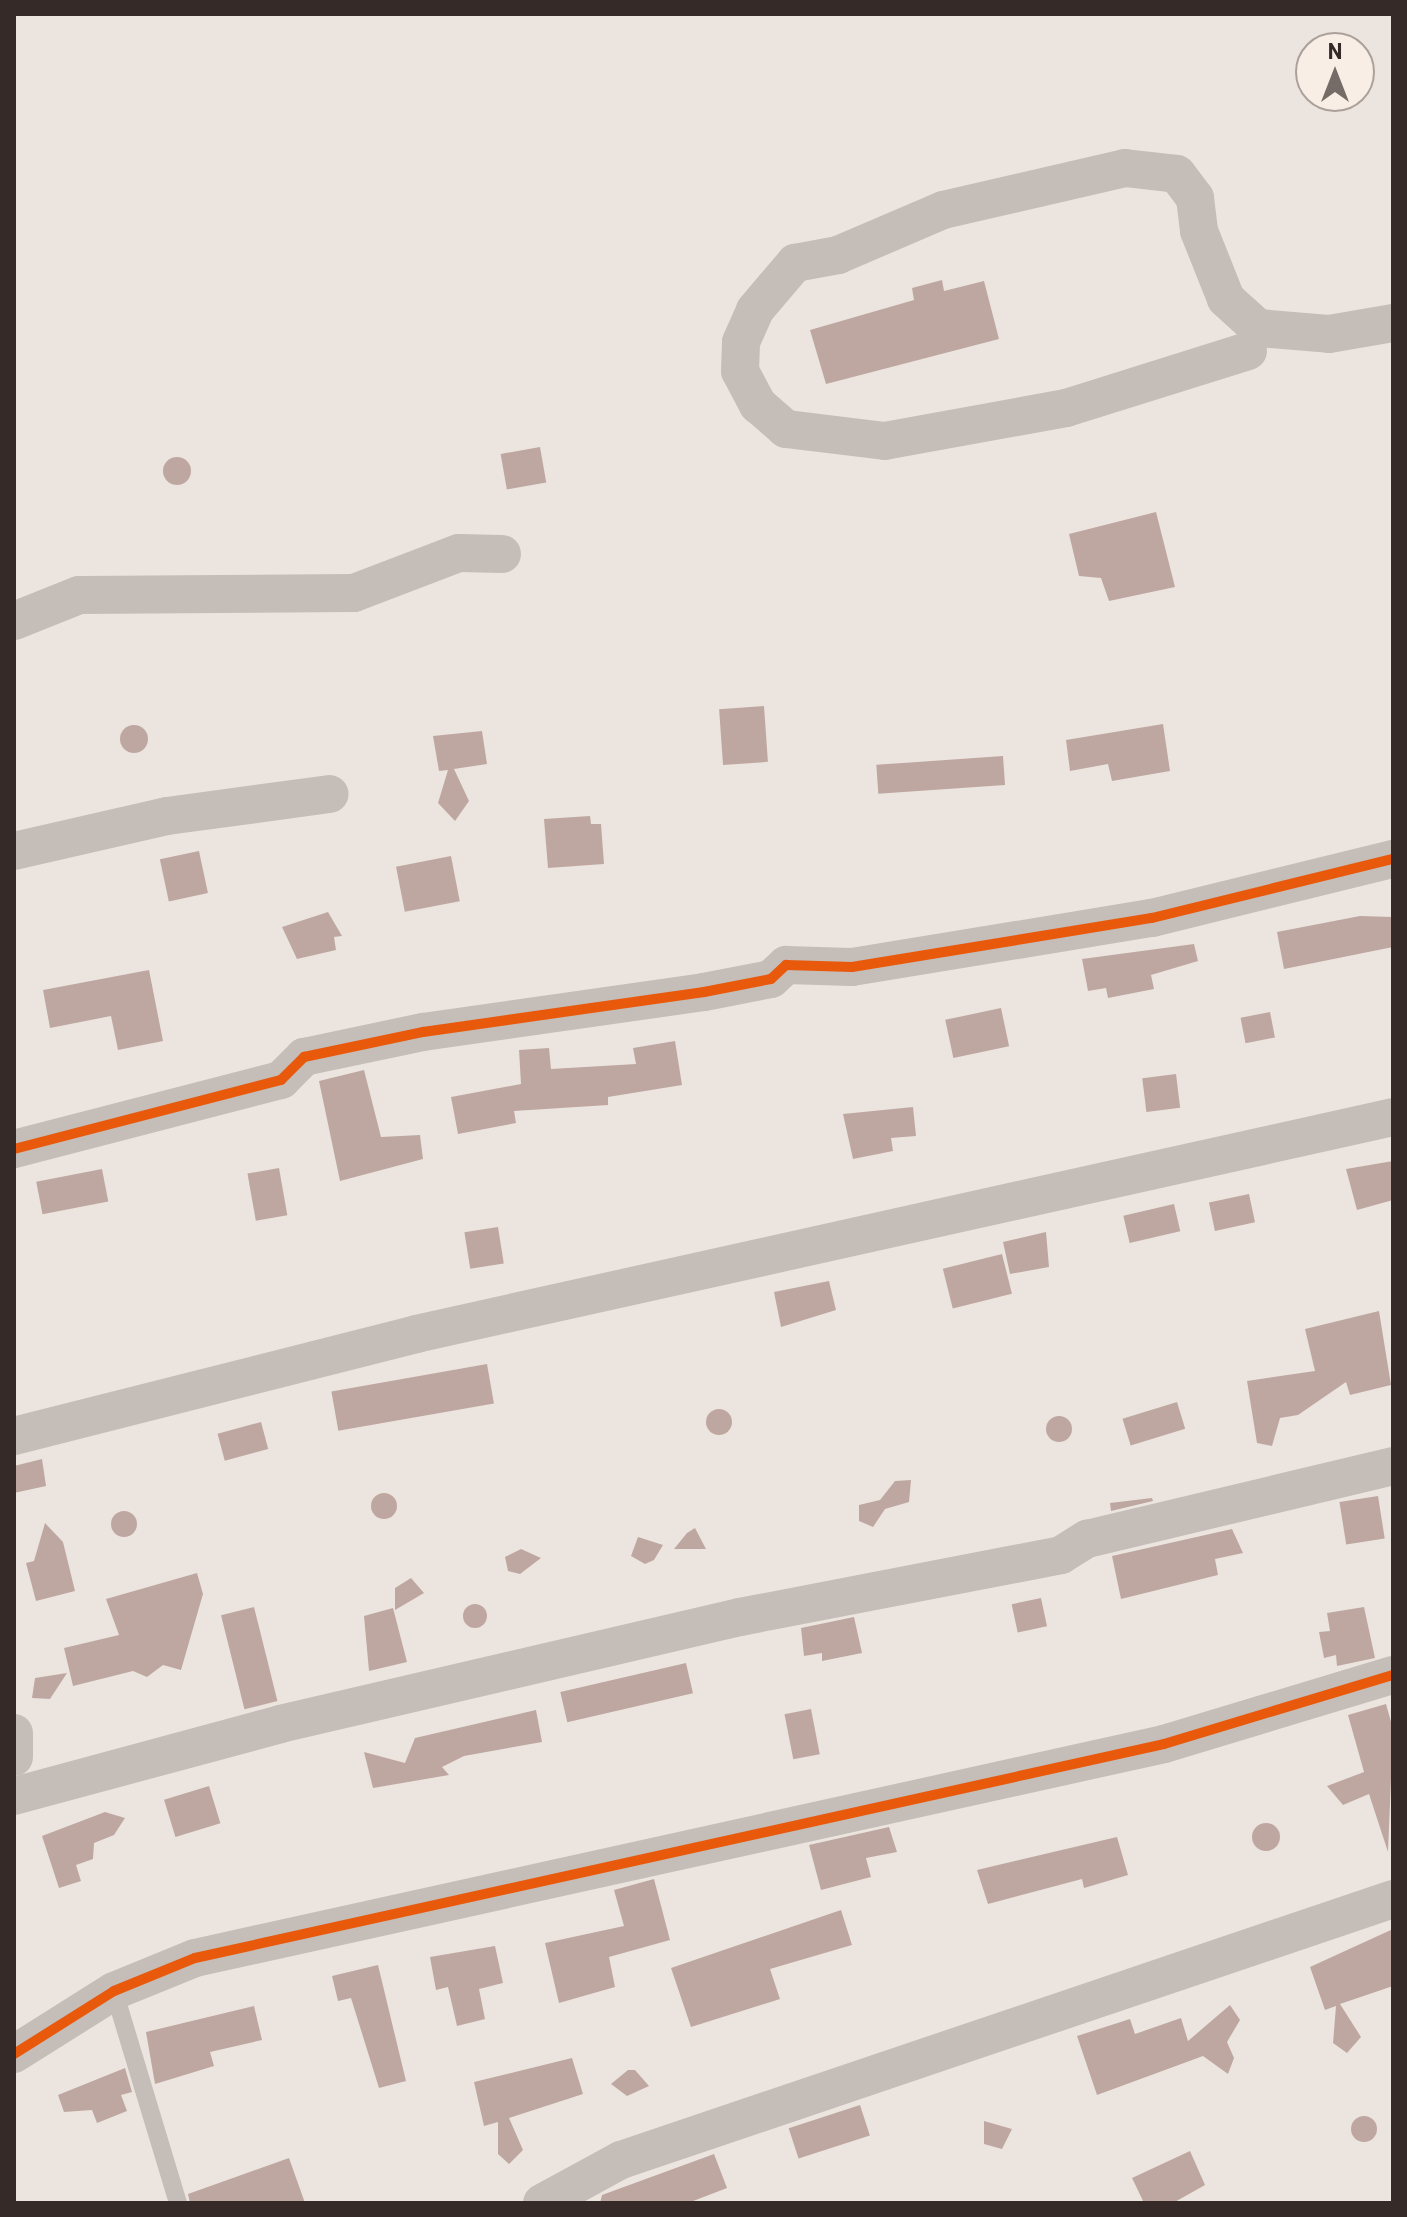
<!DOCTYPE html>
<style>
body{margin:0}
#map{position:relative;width:1407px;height:2217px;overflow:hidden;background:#ece5df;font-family:Barlow,sans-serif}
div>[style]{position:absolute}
.building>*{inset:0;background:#bfa7a1;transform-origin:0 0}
.round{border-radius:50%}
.lane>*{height:18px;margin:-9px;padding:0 9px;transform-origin:9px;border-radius:9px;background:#c5bdb8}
.street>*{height:38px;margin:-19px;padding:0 19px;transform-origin:19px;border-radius:19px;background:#c5bdb8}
.cycleway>*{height:10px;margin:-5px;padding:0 5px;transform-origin:5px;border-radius:5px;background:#e8590c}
span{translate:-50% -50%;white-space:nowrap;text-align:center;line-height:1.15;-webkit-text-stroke:7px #f9eee6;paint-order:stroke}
.frame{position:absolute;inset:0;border:16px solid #352a27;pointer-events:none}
.north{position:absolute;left:1295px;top:32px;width:80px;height:80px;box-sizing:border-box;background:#f9eee6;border:2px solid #aba09a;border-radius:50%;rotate:0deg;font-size:22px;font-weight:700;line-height:32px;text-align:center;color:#352a27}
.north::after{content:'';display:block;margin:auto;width:28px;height:36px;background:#756b67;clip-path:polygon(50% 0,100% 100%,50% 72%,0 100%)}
</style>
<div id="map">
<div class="building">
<div style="clip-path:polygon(942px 280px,944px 291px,984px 281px,999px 339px,826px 384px,810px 330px,914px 300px,912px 288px)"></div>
<div style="left:540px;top:447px;width:36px;height:40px;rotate:80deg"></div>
<div class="round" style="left:163px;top:457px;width:28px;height:28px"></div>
<div style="clip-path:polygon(1156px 512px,1175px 587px,1109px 601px,1101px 578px,1079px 576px,1069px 534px)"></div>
<div style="left:764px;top:706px;width:56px;height:45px;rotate:86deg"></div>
<div style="clip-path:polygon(1163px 724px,1170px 771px,1112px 781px,1108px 764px,1070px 771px,1066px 740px)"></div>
<div class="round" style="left:120px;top:725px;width:28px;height:28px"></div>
<div style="clip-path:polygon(482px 731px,487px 764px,454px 769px,469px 801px,455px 821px,438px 803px,448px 770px,439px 771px,433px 736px)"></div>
<div style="left:1003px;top:756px;width:29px;height:127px;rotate:86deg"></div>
<div style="clip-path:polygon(590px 816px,591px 824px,601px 824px,604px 864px,548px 868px,544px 819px)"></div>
<div style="left:199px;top:851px;width:43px;height:40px;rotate:78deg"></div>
<div style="left:451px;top:856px;width:46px;height:56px;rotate:79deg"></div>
<div style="clip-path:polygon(328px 912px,342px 936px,334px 937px,336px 950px,297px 959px,282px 927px)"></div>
<div style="clip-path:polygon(1360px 916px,1393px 917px,1393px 947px,1284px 969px,1277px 932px)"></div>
<div style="clip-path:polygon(1194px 944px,1198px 961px,1151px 975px,1154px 989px,1108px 998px,1106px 988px,1088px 991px,1082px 959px)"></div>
<div style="clip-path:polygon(149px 970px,163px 1041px,118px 1050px,111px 1016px,50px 1028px,43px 990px)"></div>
<div style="left:1001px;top:1008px;width:39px;height:57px;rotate:78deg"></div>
<div style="left:1270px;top:1012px;width:26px;height:30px;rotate:79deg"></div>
<div style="clip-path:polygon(675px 1041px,682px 1085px,608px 1097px,608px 1105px,514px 1111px,516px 1123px,458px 1134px,451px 1097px,521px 1084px,519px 1050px,549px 1048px,551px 1069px,636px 1064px,633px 1048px)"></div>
<div style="clip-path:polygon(364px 1070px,381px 1137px,420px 1135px,423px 1159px,340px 1181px,319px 1081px)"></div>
<div style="left:1176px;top:1074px;width:34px;height:34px;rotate:83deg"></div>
<div style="clip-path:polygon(913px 1107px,916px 1136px,891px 1138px,893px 1151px,853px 1159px,843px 1114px)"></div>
<div style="clip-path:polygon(1393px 1161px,1393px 1200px,1357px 1210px,1346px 1169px)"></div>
<div style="left:279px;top:1168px;width:48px;height:32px;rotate:80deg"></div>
<div style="left:102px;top:1169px;width:33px;height:67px;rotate:79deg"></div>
<div style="left:1249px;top:1194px;width:29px;height:41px;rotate:78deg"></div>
<div style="left:1174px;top:1204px;width:28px;height:52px;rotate:77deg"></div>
<div style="left:498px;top:1227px;width:37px;height:34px;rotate:81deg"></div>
<div style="clip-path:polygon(1046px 1232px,1049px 1267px,1010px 1274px,1003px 1242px)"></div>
<div style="left:1002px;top:1254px;width:41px;height:61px;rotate:76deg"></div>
<div style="clip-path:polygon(829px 1281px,836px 1310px,781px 1327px,774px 1292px)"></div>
<div style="clip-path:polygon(1379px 1311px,1391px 1385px,1350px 1395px,1346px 1382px,1298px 1415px,1280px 1418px,1272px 1446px,1257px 1443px,1247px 1381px,1315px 1371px,1305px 1329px)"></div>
<div style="left:487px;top:1364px;width:40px;height:158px;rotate:80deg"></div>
<div style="left:1177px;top:1402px;width:28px;height:57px;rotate:73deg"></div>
<div class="round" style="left:706px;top:1409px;width:26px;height:26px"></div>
<div class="round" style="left:1046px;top:1416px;width:26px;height:26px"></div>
<div style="left:261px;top:1422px;width:28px;height:45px;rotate:75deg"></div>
<div style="clip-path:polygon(42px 1459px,46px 1486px,14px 1493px,14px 1466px)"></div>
<div style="clip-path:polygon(911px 1480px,909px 1502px,885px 1509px,873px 1527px,859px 1521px,859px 1505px,880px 1500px,895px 1481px)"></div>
<div class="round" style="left:371px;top:1493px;width:26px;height:26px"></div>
<div style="left:1378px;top:1496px;width:43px;height:39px;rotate:81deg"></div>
<div style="clip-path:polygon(1152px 1498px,1153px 1501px,1111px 1511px,1110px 1503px)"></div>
<div class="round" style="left:111px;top:1511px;width:26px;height:26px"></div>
<div style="clip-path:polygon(45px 1523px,63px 1542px,75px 1591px,36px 1601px,26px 1563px,34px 1561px)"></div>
<div style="clip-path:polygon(695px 1528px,706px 1549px,674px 1549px,687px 1533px)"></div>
<div style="clip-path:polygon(1232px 1529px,1243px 1553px,1215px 1559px,1218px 1575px,1121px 1599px,1112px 1556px)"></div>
<div style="clip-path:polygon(638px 1537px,663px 1545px,654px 1560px,645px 1564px,631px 1556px)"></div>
<div style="clip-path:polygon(521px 1549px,541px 1558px,520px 1574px,508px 1571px,505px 1557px)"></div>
<div style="clip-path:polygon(197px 1573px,203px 1594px,181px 1670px,163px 1665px,147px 1677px,133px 1671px,73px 1686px,64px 1648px,119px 1635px,106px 1599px)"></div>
<div style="clip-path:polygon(411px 1578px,424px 1593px,395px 1610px,395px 1588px)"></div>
<div style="left:1041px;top:1598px;width:29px;height:30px;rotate:78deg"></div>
<div class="round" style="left:463px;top:1604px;width:24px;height:24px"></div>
<div style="left:254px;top:1607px;width:97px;height:34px;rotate:76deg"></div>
<div style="clip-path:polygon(1364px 1607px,1375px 1658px,1337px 1666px,1336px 1655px,1324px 1658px,1319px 1632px,1330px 1631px,1327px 1613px)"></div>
<div style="clip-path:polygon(393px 1608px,407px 1662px,369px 1671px,364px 1616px)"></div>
<div style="clip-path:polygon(854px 1617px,862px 1653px,822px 1661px,822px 1653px,804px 1656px,801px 1628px)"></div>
<div style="left:686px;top:1663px;width:31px;height:129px;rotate:77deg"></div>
<div style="clip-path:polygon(67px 1673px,50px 1699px,32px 1698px,35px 1678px)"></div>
<div style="clip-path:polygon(1386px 1704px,1393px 1729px,1388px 1852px,1369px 1794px,1343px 1805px,1327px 1786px,1364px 1772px,1348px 1715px)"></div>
<div style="left:811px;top:1709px;width:46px;height:27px;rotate:79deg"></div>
<div style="clip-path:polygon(536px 1710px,542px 1742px,464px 1756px,442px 1767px,449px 1775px,373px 1788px,364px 1752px,405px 1763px,415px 1738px)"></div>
<div style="left:209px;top:1786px;width:39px;height:47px;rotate:73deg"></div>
<div style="clip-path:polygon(105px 1812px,125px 1818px,114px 1835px,94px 1843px,93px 1859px,76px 1865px,81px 1881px,59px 1888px,42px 1836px)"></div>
<div class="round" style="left:1252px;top:1823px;width:28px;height:28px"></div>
<div style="clip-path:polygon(889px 1827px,897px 1852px,866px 1858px,871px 1877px,821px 1890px,809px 1845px)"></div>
<div style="clip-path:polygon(1117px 1837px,1128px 1875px,1084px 1888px,1082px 1879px,988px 1904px,977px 1870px)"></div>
<div style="clip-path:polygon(654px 1879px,670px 1940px,609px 1957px,615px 1987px,559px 2003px,545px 1943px,624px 1926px,614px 1890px)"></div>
<div style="clip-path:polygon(841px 1910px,852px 1945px,770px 1969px,780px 1999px,691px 2027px,671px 1968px)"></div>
<div style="clip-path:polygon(1393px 1929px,1393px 1986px,1340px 2004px,1361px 2037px,1347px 2053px,1333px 2043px,1336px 2006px,1325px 2010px,1310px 1967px)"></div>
<div style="clip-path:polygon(495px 1946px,503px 1983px,479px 1989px,485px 2019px,457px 2026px,448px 1987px,436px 1990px,430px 1957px)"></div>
<div style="clip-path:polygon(378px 1965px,406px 2081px,379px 2088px,351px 1998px,338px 2001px,332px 1976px)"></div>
<div style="clip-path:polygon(1230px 2005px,1240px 2020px,1227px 2042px,1234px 2058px,1228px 2074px,1203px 2056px,1097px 2095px,1077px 2036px,1130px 2019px,1135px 2034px,1181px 2018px,1188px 2041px)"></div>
<div style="clip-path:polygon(254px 2006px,262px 2040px,210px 2052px,214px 2066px,155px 2084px,146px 2032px)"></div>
<div style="clip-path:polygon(572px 2058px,583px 2094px,509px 2118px,523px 2150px,509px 2164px,498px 2154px,498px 2122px,484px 2126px,474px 2082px)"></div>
<div style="clip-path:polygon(125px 2068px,132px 2092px,121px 2095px,127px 2111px,97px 2123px,92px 2110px,64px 2112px,58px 2095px)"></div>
<div style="clip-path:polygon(628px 2070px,635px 2070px,649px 2086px,627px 2096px,611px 2084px)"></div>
<div style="left:860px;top:2105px;width:32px;height:75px;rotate:72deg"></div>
<div class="round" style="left:1351px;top:2116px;width:26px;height:26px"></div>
<div style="clip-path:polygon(984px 2121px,1012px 2129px,1002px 2149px,984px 2144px)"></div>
<div style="clip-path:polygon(1190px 2151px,1205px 2185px,1173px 2203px,1144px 2203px,1132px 2178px)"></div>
<div style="clip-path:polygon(714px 2154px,727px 2188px,688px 2203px,600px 2203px,602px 2195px)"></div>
<div style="clip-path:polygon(289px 2158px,305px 2203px,190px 2203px,188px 2194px)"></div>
</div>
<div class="lane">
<div style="left:114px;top:1991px;width:221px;rotate:73.2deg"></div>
</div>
<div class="street">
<div style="left:1248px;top:351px;width:191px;rotate:162.6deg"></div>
<div style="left:1066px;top:408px;width:184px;rotate:169.7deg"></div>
<div style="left:885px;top:441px;width:100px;rotate:-173.1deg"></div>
<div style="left:786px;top:429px;width:37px;rotate:-139deg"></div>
<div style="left:758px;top:405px;width:38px;rotate:-118deg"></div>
<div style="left:740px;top:371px;width:29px;rotate:-88deg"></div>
<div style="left:741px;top:342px;width:35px;rotate:-66deg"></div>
<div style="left:755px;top:310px;width:62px;rotate:-49.6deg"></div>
<div style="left:795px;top:263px;width:44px;rotate:-10.5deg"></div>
<div style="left:838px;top:255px;width:114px;rotate:-23.2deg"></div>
<div style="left:943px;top:210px;width:187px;rotate:-13deg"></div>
<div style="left:1125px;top:168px;width:52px;rotate:6.6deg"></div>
<div style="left:1177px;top:174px;width:30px;rotate:53deg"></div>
<div style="left:1195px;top:198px;width:33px;rotate:83deg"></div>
<div style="left:1199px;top:231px;width:73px;rotate:68.3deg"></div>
<div style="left:1226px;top:299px;width:43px;rotate:42.2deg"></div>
<div style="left:1258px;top:328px;width:71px;rotate:4.8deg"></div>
<div style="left:1329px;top:334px;width:65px;rotate:-9.8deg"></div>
<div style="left:14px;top:621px;width:70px;rotate:-21.8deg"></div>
<div style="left:79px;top:595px;width:275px;rotate:-0.4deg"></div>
<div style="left:354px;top:593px;width:112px;rotate:-20.9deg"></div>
<div style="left:459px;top:553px;width:43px;rotate:1.3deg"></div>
<div style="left:14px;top:851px;width:157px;rotate:-12.9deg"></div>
<div style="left:167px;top:816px;width:164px;rotate:-7.7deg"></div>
<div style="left:14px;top:1149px;width:276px;rotate:-14.5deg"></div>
<div style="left:281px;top:1080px;width:33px;rotate:-45deg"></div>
<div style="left:304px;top:1057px;width:122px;rotate:-11.9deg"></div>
<div style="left:423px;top:1032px;width:284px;rotate:-8.1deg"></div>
<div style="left:704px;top:992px;width:68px;rotate:-11deg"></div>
<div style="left:771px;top:979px;width:21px;rotate:-43deg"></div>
<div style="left:786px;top:965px;width:66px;rotate:1.7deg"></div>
<div style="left:852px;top:967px;width:304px;rotate:-9.3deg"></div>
<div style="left:1152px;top:918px;width:248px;rotate:-13.8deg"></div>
<div style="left:14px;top:1436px;width:415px;rotate:-14.2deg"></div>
<div style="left:416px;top:1334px;width:1001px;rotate:-12.52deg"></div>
<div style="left:14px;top:1733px;width:24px;rotate:90deg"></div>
<div style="left:14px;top:1796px;width:276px;rotate:-15.1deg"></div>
<div style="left:280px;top:1724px;width:472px;rotate:-13.1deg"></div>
<div style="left:740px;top:1617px;width:327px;rotate:-10.9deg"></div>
<div style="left:1061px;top:1555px;width:31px;rotate:-32deg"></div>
<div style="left:1087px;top:1539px;width:315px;rotate:-13.4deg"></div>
<div style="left:14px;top:2054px;width:118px;rotate:-32.2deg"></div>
<div style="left:114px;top:1991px;width:87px;rotate:-22.2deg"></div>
<div style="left:195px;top:1958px;width:992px;rotate:-12.45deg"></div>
<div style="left:1164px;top:1744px;width:239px;rotate:-16.8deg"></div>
<div style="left:542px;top:2203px;width:90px;rotate:-28.6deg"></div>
<div style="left:621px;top:2160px;width:815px;rotate:-18.68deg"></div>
</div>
<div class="cycleway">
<div style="left:14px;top:1149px;width:276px;rotate:-14.5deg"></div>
<div style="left:281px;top:1080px;width:33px;rotate:-45deg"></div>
<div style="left:304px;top:1057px;width:122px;rotate:-11.9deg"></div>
<div style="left:423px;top:1032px;width:284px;rotate:-8.1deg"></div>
<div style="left:704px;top:992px;width:68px;rotate:-11deg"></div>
<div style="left:771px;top:979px;width:21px;rotate:-43deg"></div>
<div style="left:786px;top:965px;width:66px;rotate:1.7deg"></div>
<div style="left:852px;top:967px;width:304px;rotate:-9.3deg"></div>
<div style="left:1152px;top:918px;width:248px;rotate:-13.8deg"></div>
<div style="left:14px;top:2054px;width:118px;rotate:-32.2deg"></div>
<div style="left:114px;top:1991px;width:87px;rotate:-22.2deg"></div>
<div style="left:195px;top:1958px;width:992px;rotate:-12.45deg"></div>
<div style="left:1164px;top:1744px;width:239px;rotate:-16.8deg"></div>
</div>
<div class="frame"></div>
<div class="north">N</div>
</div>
